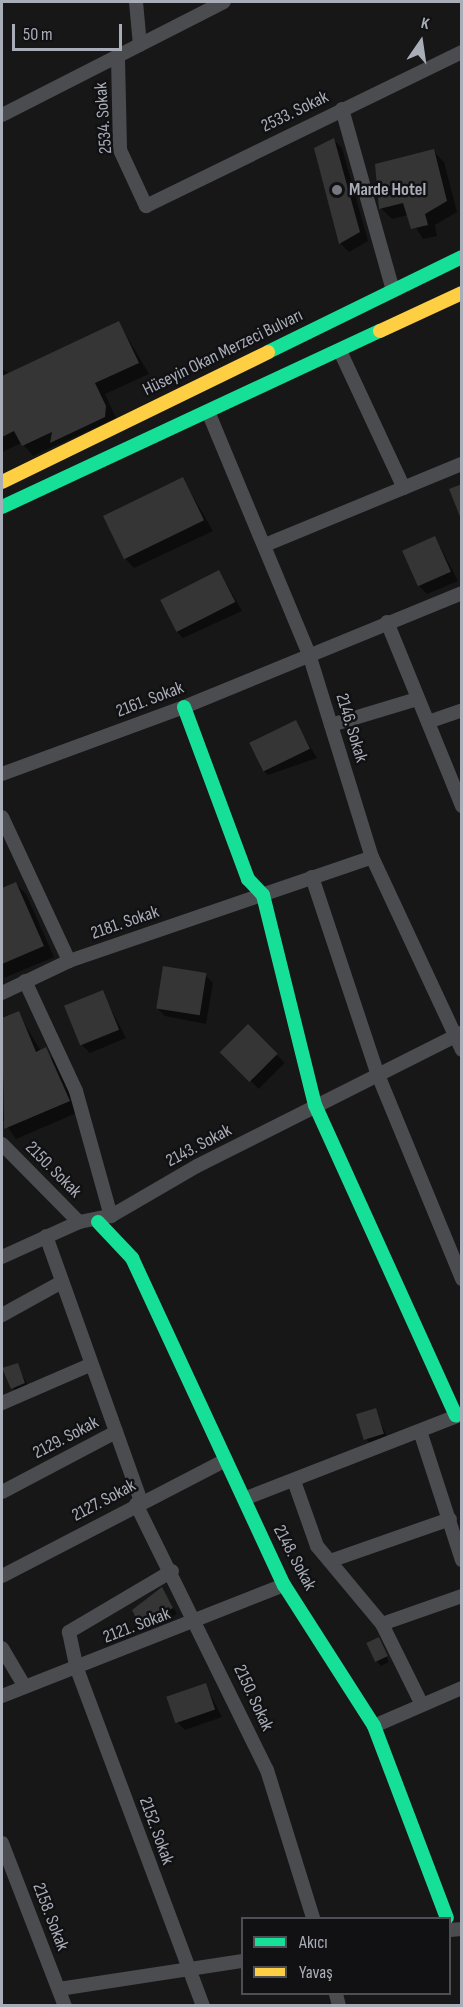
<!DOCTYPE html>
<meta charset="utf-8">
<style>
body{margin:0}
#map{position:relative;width:463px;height:2007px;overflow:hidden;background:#171717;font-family:"Sofia Sans Condensed",sans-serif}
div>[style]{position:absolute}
.shadow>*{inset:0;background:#0007;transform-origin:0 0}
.building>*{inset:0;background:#353536;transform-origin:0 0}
.street>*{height:14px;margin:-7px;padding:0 7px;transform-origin:7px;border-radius:7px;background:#4b4c50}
.fast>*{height:14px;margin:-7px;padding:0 7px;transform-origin:7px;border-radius:7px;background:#16e098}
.slow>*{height:14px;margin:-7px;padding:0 7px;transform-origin:7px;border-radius:7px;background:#ffcf43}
.dots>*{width:16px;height:16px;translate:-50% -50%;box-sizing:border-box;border:3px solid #111113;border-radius:50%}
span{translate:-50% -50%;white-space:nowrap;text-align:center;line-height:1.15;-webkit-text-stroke:5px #111113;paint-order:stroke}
.street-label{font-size:18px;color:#a8adb8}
.poi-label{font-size:18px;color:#a8adb8;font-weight:700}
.left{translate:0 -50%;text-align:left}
.frame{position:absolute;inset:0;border:3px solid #a8adb8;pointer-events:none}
.legend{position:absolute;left:241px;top:1917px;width:210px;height:78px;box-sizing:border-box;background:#111113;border:2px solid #4d4f55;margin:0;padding:8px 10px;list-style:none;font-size:18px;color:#a8adb8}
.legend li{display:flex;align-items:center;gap:12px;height:30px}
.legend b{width:30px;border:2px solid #4d4f55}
.north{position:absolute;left:391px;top:12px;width:60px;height:60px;-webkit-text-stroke:4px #111113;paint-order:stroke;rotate:13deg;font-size:16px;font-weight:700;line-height:24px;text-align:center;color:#a8adb8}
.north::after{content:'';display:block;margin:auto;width:21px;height:27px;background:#a8adb8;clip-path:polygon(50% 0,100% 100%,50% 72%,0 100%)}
.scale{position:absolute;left:12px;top:24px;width:110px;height:27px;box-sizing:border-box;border:3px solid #a8adb8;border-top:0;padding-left:8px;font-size:18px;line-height:21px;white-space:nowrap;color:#a8adb8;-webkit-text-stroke:4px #111113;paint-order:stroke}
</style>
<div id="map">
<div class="shadow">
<div style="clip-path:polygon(334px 140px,342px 148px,368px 241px,349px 252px,341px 244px,315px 149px)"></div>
<div style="clip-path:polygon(433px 151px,444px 162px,457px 212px,435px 225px,437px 236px,423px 239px,408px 215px,392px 219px,381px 208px)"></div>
<div style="clip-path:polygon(119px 323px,149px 374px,105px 394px,116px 418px,33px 456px,22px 443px,2px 452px,2px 369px,10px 374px)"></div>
<div style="clip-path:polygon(183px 479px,213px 531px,134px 568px,124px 557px)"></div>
<div style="clip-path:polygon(435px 537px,458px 581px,427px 594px,419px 586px)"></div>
<div style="clip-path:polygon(219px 571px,242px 611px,183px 638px,175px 630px)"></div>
<div style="clip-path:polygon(295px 722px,317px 758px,268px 775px,260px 767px)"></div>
<div style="clip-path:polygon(16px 884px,26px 894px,54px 957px,4px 978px,2px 890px)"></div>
<div style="clip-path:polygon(205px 975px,213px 983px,206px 1024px,165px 1016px,157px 1008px)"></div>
<div style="clip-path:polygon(102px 992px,126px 1038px,90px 1053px,82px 1045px)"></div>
<div style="clip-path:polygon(18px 1013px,41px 1051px,56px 1060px,79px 1112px,16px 1139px,2px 1119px,2px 1020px)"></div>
<div style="left:248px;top:1026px;width:52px;height:37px;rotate:45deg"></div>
<div style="clip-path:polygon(17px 1365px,30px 1389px,17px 1394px,4px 1369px)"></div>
<div style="clip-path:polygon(375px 1410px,388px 1439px,371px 1444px,366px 1439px)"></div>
<div style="clip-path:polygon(162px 1589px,177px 1614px,147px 1630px,134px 1610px)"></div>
<div style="clip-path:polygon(378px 1639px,389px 1662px,381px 1666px,376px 1660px)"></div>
<div style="clip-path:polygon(205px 1684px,222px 1717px,185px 1730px,176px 1721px)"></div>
</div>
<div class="building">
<div style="clip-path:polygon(334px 138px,360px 232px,339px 244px,314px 148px)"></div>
<div style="clip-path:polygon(434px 149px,447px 201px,425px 214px,428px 225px,411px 229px,403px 203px,379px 209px,375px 164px)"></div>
<div style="clip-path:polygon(119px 321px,139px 363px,95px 383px,106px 406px,105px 417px,50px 443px,52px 432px,22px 446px,14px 431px,2px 437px,2px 376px)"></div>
<div style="left:183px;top:477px;width:48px;height:89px;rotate:64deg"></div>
<div style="clip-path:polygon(462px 484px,462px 519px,461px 519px,449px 489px)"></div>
<div style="left:435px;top:536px;width:39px;height:36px;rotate:66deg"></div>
<div style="left:219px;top:570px;width:36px;height:66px;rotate:63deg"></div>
<div style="left:296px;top:720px;width:32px;height:52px;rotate:64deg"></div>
<div style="clip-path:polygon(16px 882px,44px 946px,2px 964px,2px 888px)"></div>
<div style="left:163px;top:966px;width:44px;height:43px;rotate:9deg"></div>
<div style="left:103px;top:990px;width:43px;height:42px;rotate:68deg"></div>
<div style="clip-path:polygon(19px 1011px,36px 1052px,46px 1047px,70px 1101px,4px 1129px,2px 1018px)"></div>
<div style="left:248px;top:1024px;width:42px;height:40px;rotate:45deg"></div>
<div style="clip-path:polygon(18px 1363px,25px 1383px,11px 1389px,2px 1368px)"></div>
<div style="left:376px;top:1408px;width:27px;height:21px;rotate:73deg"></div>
<div style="clip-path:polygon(162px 1587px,173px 1608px,140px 1626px,132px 1610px)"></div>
<div style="left:379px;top:1637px;width:21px;height:14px;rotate:65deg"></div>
<div style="left:206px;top:1683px;width:28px;height:42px;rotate:71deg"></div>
</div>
<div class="street">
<div style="left:136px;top:2px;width:43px;rotate:84.7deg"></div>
<div style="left:118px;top:59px;width:91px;rotate:88.7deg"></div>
<div style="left:120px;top:150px;width:62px;rotate:65.1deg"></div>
<div style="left:146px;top:206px;width:352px;rotate:-26deg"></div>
<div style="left:342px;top:109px;width:188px;rotate:74.3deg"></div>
<div style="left:2px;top:115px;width:249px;rotate:-27deg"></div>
<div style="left:340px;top:351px;width:151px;rotate:65deg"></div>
<div style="left:209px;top:414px;width:260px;rotate:67.4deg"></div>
<div style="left:309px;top:654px;width:213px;rotate:72.8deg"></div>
<div style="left:372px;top:857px;width:213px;rotate:65deg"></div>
<div style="left:265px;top:545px;width:213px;rotate:-22.4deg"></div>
<div style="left:387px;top:622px;width:199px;rotate:67.8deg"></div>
<div style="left:428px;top:722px;width:36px;rotate:-19deg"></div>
<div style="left:331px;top:725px;width:90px;rotate:-16.8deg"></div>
<div style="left:2px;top:774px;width:194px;rotate:-20.2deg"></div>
<div style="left:184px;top:707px;width:300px;rotate:-22.3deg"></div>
<div style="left:2px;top:817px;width:159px;rotate:65deg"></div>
<div style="left:312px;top:877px;width:209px;rotate:71.6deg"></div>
<div style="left:378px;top:1075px;width:221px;rotate:67.6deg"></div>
<div style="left:25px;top:981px;width:121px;rotate:65.1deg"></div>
<div style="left:76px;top:1091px;width:130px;rotate:74.4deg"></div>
<div style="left:2px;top:993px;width:74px;rotate:-25.5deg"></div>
<div style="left:69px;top:961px;width:320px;rotate:-18.9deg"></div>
<div style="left:2px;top:1144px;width:110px;rotate:45.4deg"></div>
<div style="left:46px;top:1236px;width:282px;rotate:70.3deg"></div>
<div style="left:2px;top:1257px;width:85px;rotate:-24.4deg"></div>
<div style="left:79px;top:1222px;width:33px;rotate:-11deg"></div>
<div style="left:111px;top:1216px;width:99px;rotate:-30.2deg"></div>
<div style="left:197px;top:1166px;width:297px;rotate:-26.7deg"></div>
<div style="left:2px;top:1315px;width:66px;rotate:-28.9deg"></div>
<div style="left:2px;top:1403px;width:96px;rotate:-23.4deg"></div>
<div style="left:420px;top:1431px;width:136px;rotate:72deg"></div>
<div style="left:294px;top:1481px;width:69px;rotate:70.5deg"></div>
<div style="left:317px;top:1546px;width:102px;rotate:50.2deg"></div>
<div style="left:382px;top:1624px;width:90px;rotate:63.7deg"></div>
<div style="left:2px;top:1492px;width:129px;rotate:-27.8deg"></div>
<div style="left:244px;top:1499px;width:234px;rotate:-21.3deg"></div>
<div style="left:136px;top:1504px;width:297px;rotate:63.8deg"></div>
<div style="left:267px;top:1770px;width:155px;rotate:72.7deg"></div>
<div style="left:330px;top:1561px;width:127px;rotate:-19.3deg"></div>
<div style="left:172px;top:1571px;width:120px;rotate:149.4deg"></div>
<div style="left:69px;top:1632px;width:38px;rotate:78deg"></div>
<div style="left:77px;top:1669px;width:360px;rotate:69.5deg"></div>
<div style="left:2px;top:1576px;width:252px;rotate:-27.4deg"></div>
<div style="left:382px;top:1624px;width:85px;rotate:-19.3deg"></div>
<div style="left:2px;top:1648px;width:45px;rotate:59.5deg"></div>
<div style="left:2px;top:1696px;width:303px;rotate:-21.5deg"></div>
<div style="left:374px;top:1726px;width:96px;rotate:-23.4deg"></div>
<div style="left:2px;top:1843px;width:175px;rotate:68.9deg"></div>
<div style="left:450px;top:1930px;width:12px;rotate:-5deg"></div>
<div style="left:59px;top:1989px;width:186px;rotate:-8.7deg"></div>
<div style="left:336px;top:1994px;width:12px;rotate:76deg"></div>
</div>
<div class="fast">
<div style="left:268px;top:352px;width:216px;rotate:-26.1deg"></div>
<div style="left:2px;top:507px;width:417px;rotate:-25deg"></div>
<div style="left:184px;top:707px;width:184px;rotate:69.6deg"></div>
<div style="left:248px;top:879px;width:22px;rotate:47deg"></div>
<div style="left:263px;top:895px;width:216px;rotate:76.1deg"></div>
<div style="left:315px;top:1105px;width:341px;rotate:65.6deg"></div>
<div style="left:98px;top:1222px;width:50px;rotate:46.6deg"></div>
<div style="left:132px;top:1258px;width:361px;rotate:65.1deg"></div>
<div style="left:284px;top:1585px;width:167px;rotate:57.4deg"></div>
<div style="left:374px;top:1726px;width:205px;rotate:69.2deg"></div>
</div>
<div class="slow">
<div style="left:380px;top:331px;width:90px;rotate:-24.9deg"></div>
<div style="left:2px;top:482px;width:296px;rotate:-26deg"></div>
</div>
<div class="dots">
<div style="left:337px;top:190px;background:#757880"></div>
</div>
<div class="street-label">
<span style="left:295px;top:112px;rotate:-26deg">2533. Sokak</span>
<span style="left:104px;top:118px;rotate:-94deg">2534. Sokak</span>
<span style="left:223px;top:353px;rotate:-26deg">Hüseyin Okan Merzeci Bulvarı</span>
<span style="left:150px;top:700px;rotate:-21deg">2161. Sokak</span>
<span style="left:351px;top:728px;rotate:73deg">2146. Sokak</span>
<span style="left:125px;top:923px;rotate:-19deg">2181. Sokak</span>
<span style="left:199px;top:1146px;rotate:-28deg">2143. Sokak</span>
<span style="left:53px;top:1170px;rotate:45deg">2150. Sokak</span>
<span style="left:66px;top:1438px;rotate:-28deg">2129. Sokak</span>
<span style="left:104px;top:1501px;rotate:-28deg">2127. Sokak</span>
<span style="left:294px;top:1558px;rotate:62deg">2148. Sokak</span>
<span style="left:137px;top:1626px;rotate:-21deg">2121. Sokak</span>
<span style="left:253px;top:1698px;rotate:65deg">2150. Sokak</span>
<span style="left:156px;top:1831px;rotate:70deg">2152. Sokak</span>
<span style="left:50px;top:1917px;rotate:69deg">2158. Sokak</span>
</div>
<div class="poi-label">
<span class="left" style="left:349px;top:190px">Marde Hotel</span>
</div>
<div class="frame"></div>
<ul class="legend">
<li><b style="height:8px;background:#16e098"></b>Akıcı</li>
<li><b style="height:8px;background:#ffcf43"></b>Yavaş</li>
</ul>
<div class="north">K</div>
<div class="scale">50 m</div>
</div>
